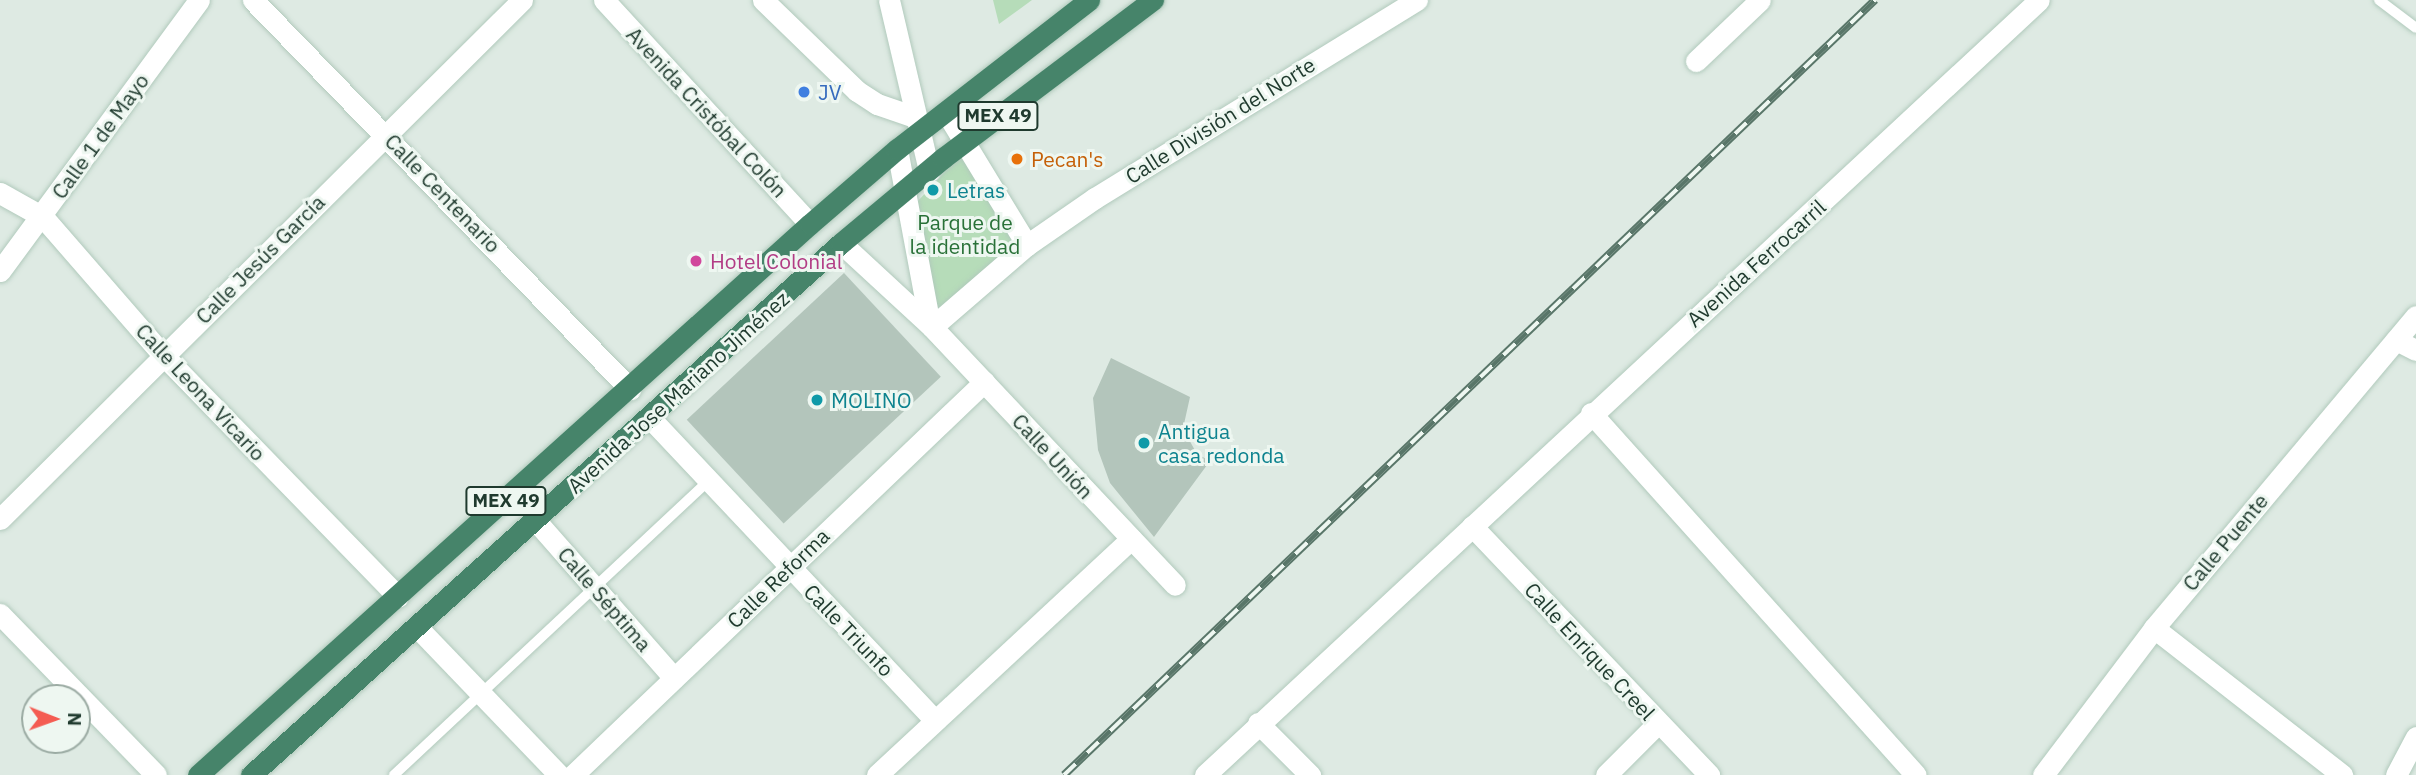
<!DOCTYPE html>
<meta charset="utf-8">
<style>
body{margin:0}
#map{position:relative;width:2416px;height:775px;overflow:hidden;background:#deeae3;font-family:"IBM Plex Sans",sans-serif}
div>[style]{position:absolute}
.green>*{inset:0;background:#b6dcb9}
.building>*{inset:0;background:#b3c5bb;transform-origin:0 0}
.roads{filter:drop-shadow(0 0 2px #b1cabc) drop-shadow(0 0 2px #b1cabc)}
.service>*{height:10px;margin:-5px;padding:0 5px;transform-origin:5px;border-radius:5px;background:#fff}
.minor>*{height:21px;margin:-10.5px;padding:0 10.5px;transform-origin:10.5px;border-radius:10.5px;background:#fff}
.secondary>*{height:21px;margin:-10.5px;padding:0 10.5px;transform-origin:10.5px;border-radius:10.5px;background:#fff}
.trunk>*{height:21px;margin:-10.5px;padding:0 10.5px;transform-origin:10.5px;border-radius:10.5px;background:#46846a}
.rail>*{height:8px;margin-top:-4px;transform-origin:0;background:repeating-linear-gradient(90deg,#eef7f1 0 16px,#597669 0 32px);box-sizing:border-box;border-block:2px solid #597669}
.dots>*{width:19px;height:19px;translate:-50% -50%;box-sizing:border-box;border:4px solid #eef7f1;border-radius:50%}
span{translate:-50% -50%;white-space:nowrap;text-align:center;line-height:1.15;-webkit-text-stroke:6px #eef7f1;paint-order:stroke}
.shield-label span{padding:2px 5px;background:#eef7f1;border:2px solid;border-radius:5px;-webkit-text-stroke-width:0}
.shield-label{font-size:19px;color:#1f3a2e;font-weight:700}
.shop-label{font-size:21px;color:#366cbe}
.left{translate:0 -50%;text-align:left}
.street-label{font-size:21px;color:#1f3a2e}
.food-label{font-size:21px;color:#c56008}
.culture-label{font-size:21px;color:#0d838f}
.park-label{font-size:21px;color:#297138}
.hotel-label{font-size:21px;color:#b23c85}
.north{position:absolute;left:21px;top:684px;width:70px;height:70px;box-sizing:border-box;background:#eef7f1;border:2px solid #9baba3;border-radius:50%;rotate:91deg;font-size:19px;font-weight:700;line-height:28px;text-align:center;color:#1f3a2e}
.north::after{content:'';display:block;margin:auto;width:24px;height:32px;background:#f45c52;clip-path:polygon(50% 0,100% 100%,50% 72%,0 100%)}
</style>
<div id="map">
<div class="green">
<div style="clip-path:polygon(993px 0,1032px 0,999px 24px)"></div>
<div style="clip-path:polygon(965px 150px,1021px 244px,932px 320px,918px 201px)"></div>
</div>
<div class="building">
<div style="left:844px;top:273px;width:142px;height:215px;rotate:47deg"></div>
<div style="clip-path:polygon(1111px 358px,1190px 397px,1184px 424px,1187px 436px,1197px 454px,1210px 461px,1154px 537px,1110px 483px,1098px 450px,1093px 398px)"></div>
</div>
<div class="roads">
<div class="service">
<div style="left:2379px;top:0;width:46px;rotate:37.1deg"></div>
<div style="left:394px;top:775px;width:430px;rotate:-43.1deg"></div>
</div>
<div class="minor">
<div style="left:253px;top:0;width:542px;rotate:45.9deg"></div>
<div style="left:604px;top:0;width:304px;rotate:47.4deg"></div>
<div style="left:763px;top:0;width:131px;rotate:44.1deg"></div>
<div style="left:857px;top:91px;width:24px;rotate:33deg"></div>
<div style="left:877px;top:104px;width:40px;rotate:18.9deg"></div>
<div style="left:1696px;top:61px;width:88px;rotate:-43.6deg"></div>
<div style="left:946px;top:112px;width:156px;rotate:58.7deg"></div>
<div style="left:897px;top:149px;width:179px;rotate:79.4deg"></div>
<div style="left:0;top:193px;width:49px;rotate:29.2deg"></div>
<div style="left:43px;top:217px;width:183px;rotate:49deg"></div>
<div style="left:163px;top:355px;width:337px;rotate:45.8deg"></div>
<div style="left:841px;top:243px;width:124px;rotate:42.7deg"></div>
<div style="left:932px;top:327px;width:354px;rotate:46.7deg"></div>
<div style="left:0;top:271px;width:336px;rotate:-53.7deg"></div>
<div style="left:932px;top:327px;width:125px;rotate:-40.8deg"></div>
<div style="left:1027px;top:245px;width:83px;rotate:-34.7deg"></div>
<div style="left:1095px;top:198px;width:378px;rotate:-31.6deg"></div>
<div style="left:2396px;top:340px;width:22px;rotate:27deg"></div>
<div style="left:1591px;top:413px;width:486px;rotate:48.1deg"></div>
<div style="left:651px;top:419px;width:412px;rotate:46.7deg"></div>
<div style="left:0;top:519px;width:736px;rotate:-44.83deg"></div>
<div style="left:536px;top:521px;width:209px;rotate:48.7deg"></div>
<div style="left:1472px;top:526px;width:344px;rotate:46.4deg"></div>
<div style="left:0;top:614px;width:224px;rotate:45.9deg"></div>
<div style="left:418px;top:628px;width:204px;rotate:46.2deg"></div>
<div style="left:2154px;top:628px;width:239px;rotate:38deg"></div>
<div style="left:1258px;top:723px;width:74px;rotate:45deg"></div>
<div style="left:573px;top:775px;width:569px;rotate:-43.72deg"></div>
<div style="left:877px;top:775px;width:347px;rotate:-42.9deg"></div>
<div style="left:1205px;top:775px;width:1138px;rotate:-42.9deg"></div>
<div style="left:1606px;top:775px;width:74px;rotate:-45deg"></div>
<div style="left:2043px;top:775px;width:184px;rotate:-52.9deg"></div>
<div style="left:2154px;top:628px;width:407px;rotate:-50deg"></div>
<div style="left:2396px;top:775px;width:43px;rotate:-62.2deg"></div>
</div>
<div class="secondary">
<div style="left:889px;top:0;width:176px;rotate:76.8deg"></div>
</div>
<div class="trunk">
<div style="left:198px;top:775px;width:823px;rotate:-42deg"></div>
<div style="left:810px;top:224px;width:115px;rotate:-40.8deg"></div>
<div style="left:897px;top:149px;width:243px;rotate:-37.8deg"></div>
<div style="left:251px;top:775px;width:794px;rotate:-42.04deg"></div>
<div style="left:841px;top:243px;width:133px;rotate:-39.8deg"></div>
<div style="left:943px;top:158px;width:263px;rotate:-37deg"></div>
</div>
</div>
<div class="rail">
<div style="left:1064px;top:775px;width:1122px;rotate:-43.7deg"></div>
</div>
<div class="dots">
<div style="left:804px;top:92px;background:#3f7fe0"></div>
<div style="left:1017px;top:159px;background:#e8710a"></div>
<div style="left:933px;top:190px;background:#0f9aa8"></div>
<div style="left:696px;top:261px;background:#d1479c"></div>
<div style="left:817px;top:400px;background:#0f9aa8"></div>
<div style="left:1144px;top:443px;background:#0f9aa8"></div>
</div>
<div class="shield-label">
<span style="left:998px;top:116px">MEX 49</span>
<span style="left:506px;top:501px">MEX 49</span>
</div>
<div class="shop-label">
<span class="left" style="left:818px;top:92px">JV</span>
</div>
<div class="street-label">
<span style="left:707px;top:112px;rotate:47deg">Avenida Cristóbal Colón</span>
<span style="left:1220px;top:120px;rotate:-32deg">Calle División del Norte</span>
<span style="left:100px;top:136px;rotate:-54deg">Calle 1 de Mayo</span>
<span style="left:443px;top:193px;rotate:46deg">Calle Centenario</span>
<span style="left:260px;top:259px;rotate:-45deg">Calle Jesús García</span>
<span style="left:1756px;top:263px;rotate:-42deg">Avenida Ferrocarril</span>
<span style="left:201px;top:392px;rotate:47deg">Calle Leona Vicario</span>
<span style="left:678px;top:392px;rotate:-42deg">Avenida Jose Mariano Jiménez</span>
<span style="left:1053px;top:456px;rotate:47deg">Calle Unión</span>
<span style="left:2225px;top:542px;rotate:-50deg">Calle Puente</span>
<span style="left:778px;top:578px;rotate:-44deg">Calle Reforma</span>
<span style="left:605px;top:599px;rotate:49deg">Calle Séptima</span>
<span style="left:849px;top:630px;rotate:46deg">Calle Triunfo</span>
<span style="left:1590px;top:651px;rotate:47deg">Calle Enrique Creel</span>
</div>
<div class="food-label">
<span class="left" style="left:1031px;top:159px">Pecan's</span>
</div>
<div class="culture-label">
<span class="left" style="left:947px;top:190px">Letras</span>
<span class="left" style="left:831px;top:400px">MOLINO</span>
<span class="left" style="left:1158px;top:443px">Antigua<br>casa redonda</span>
</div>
<div class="park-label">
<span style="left:965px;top:234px">Parque de<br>la identidad</span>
</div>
<div class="hotel-label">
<span class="left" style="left:710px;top:261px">Hotel Colonial</span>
</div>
<div class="north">N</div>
</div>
